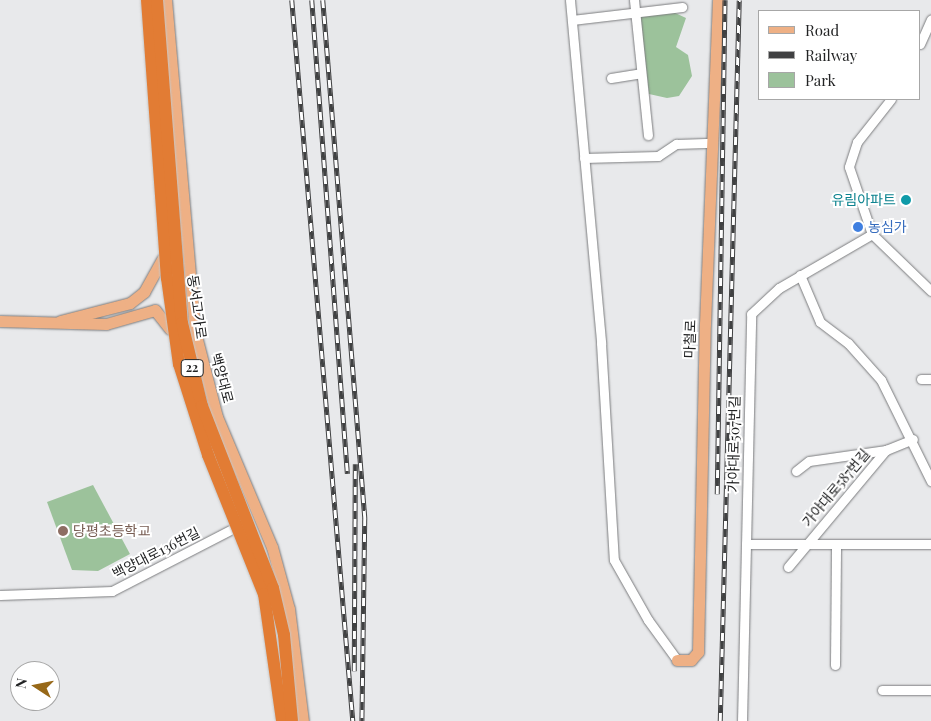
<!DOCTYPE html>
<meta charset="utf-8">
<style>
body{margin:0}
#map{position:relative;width:931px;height:721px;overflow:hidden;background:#e8e9eb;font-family:"Playfair Display","Noto Sans KR",serif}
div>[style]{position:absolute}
.green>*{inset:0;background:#9cc29b}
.roads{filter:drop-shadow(0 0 1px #7b7c7e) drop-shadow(0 0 1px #7b7c7e)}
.minor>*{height:9px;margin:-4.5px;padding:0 4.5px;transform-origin:4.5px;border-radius:4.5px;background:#fff}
.major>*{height:11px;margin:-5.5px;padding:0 5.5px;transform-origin:5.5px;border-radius:5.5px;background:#eeb085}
.rail>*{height:4.5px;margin-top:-2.25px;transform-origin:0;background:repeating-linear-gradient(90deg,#fff 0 8px,#404142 0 16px);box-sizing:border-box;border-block:1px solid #404142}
.bridges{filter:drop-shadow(0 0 1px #c6c6c6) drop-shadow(0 0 1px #c6c6c6)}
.highway-bridge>*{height:12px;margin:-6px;padding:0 6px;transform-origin:6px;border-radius:6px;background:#e27c34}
.dots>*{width:14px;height:14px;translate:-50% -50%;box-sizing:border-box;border:2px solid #fff;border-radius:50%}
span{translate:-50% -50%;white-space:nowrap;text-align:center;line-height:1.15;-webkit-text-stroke:4px #fff;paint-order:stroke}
.shield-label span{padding:1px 4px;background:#fff;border:1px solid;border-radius:4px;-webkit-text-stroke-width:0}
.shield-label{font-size:12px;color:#222324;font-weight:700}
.culture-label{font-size:14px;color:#0d838f}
.right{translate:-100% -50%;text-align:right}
.shop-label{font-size:14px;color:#366cbe}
.left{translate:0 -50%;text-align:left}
.street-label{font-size:14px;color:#222324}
.education-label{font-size:14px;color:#785e54}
.legend{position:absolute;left:758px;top:10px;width:162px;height:90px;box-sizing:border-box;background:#fff;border:1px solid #a7a7a7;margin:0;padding:6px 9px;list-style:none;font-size:15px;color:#222324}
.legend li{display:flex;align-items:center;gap:10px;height:25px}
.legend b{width:25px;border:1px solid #a7a7a7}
.north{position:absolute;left:10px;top:661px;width:50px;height:50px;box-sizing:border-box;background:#fff;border:1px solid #a7a7a7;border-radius:50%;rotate:281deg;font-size:14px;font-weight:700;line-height:20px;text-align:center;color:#222324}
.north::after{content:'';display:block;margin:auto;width:18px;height:22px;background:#976818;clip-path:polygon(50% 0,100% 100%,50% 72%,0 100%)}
</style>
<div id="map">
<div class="green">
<div style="clip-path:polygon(671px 11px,686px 18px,676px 47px,688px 55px,692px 76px,679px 96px,667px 98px,649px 94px,640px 15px)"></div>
<div style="clip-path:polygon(93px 485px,130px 554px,98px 571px,72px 570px,47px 502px)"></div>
</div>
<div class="roads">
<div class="minor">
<div style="left:570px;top:0;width:344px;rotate:84.8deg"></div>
<div style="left:601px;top:343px;width:217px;rotate:86.6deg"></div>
<div style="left:614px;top:560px;width:69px;rotate:60.5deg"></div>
<div style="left:648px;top:620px;width:49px;rotate:54.1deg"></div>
<div style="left:634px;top:0;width:136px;rotate:84.1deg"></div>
<div style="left:572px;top:20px;width:111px;rotate:-6.7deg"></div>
<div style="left:920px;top:44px;width:27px;rotate:-66deg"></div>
<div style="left:611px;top:78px;width:30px;rotate:-9deg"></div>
<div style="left:891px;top:99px;width:55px;rotate:128.3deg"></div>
<div style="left:857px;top:142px;width:26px;rotate:108deg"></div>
<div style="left:849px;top:167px;width:71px;rotate:71.1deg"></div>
<div style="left:872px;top:234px;width:82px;rotate:44deg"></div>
<div style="left:584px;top:158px;width:74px;rotate:-1.5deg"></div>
<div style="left:658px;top:156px;width:22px;rotate:-34deg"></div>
<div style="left:676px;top:144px;width:37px;rotate:-2deg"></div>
<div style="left:800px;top:275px;width:51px;rotate:66.9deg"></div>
<div style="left:820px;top:322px;width:35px;rotate:37deg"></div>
<div style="left:848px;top:343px;width:50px;rotate:48.3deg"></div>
<div style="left:881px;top:380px;width:113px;rotate:63.7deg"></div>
<div style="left:921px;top:379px;width:10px"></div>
<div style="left:796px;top:471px;width:16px;rotate:-38deg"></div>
<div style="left:809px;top:461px;width:78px;rotate:-8.1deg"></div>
<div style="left:886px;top:450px;width:29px;rotate:-22deg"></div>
<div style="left:746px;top:544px;width:185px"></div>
<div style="left:788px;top:567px;width:153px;rotate:-50.1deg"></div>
<div style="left:0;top:595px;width:112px;rotate:-2deg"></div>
<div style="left:112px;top:591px;width:144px;rotate:-27.3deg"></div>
<div style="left:835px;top:665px;width:121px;rotate:-89.5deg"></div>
<div style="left:882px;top:690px;width:49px"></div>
<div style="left:742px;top:721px;width:407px;rotate:-88.7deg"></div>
<div style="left:751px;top:314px;width:38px;rotate:-43deg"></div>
<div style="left:779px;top:288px;width:108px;rotate:-30.1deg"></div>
</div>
<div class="major">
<div style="left:166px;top:0;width:333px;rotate:85deg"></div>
<div style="left:195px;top:332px;width:88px;rotate:75.5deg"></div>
<div style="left:217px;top:417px;width:141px;rotate:67.1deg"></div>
<div style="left:272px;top:547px;width:64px;rotate:74.7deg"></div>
<div style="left:289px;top:609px;width:113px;rotate:82.9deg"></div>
<div style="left:0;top:321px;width:106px;rotate:1.6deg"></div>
<div style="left:106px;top:324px;width:51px;rotate:-15.9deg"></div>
<div style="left:155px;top:310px;width:24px;rotate:52deg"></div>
<div style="left:60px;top:321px;width:72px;rotate:-14.4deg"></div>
<div style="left:130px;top:303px;width:18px;rotate:-38deg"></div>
<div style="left:144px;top:292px;width:38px;rotate:-61deg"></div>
<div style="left:677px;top:660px;width:14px"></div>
<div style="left:691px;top:660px;width:11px;rotate:-49deg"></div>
<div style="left:698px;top:652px;width:328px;rotate:-88.8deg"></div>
<div style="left:705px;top:324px;width:324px;rotate:-87.7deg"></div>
</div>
</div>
<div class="rail">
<div style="left:292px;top:0;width:724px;rotate:85.16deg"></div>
<div style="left:312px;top:0;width:475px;rotate:85.7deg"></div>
<div style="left:323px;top:0;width:520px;rotate:85.36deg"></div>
<div style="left:365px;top:518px;width:203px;rotate:90.8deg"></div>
<div style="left:717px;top:494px;width:494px;rotate:-89.1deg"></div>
<div style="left:354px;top:671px;width:207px;rotate:-89.7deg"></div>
<div style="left:720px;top:721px;width:721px;rotate:-88.49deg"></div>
</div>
<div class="bridges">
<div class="highway-bridge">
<div style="left:147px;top:0;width:279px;rotate:85.9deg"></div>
<div style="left:167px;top:278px;width:87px;rotate:82.1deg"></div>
<div style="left:179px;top:364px;width:96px;rotate:72.3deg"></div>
<div style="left:208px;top:455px;width:150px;rotate:68.1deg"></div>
<div style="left:264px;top:594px;width:128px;rotate:81.9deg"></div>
<div style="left:157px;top:0;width:324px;rotate:85.6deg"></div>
<div style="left:182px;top:323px;width:85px;rotate:76.5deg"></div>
<div style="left:202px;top:406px;width:195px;rotate:68.7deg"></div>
<div style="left:273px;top:588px;width:48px;rotate:76.8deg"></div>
<div style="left:284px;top:635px;width:86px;rotate:84.7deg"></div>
</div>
</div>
<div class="dots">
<div style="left:906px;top:200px;background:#0f9aa8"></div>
<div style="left:858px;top:227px;background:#3f7fe0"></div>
<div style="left:63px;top:531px;background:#8d6e63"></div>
</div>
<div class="shield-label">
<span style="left:192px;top:368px">22</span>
</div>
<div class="culture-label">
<span class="right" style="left:896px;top:200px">유림아파트</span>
</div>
<div class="shop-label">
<span class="left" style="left:868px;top:227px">농심가</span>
</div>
<div class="street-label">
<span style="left:197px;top:307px;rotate:82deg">동서고가로</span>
<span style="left:690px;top:339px;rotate:-88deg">마철로</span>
<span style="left:222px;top:378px;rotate:75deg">백양대로</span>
<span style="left:734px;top:444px;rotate:-89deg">가야대로507번길</span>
<span style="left:836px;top:488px;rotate:-50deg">가야대로587번길</span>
<span style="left:156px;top:553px;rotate:-27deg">백양대로136번길</span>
</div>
<div class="education-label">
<span class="left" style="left:73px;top:531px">당평초등학교</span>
</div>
<ul class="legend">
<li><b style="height:6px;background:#eeb085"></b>Road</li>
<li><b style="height:6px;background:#404142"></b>Railway</li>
<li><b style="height:14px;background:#9cc29b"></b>Park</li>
</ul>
<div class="north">N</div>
</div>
